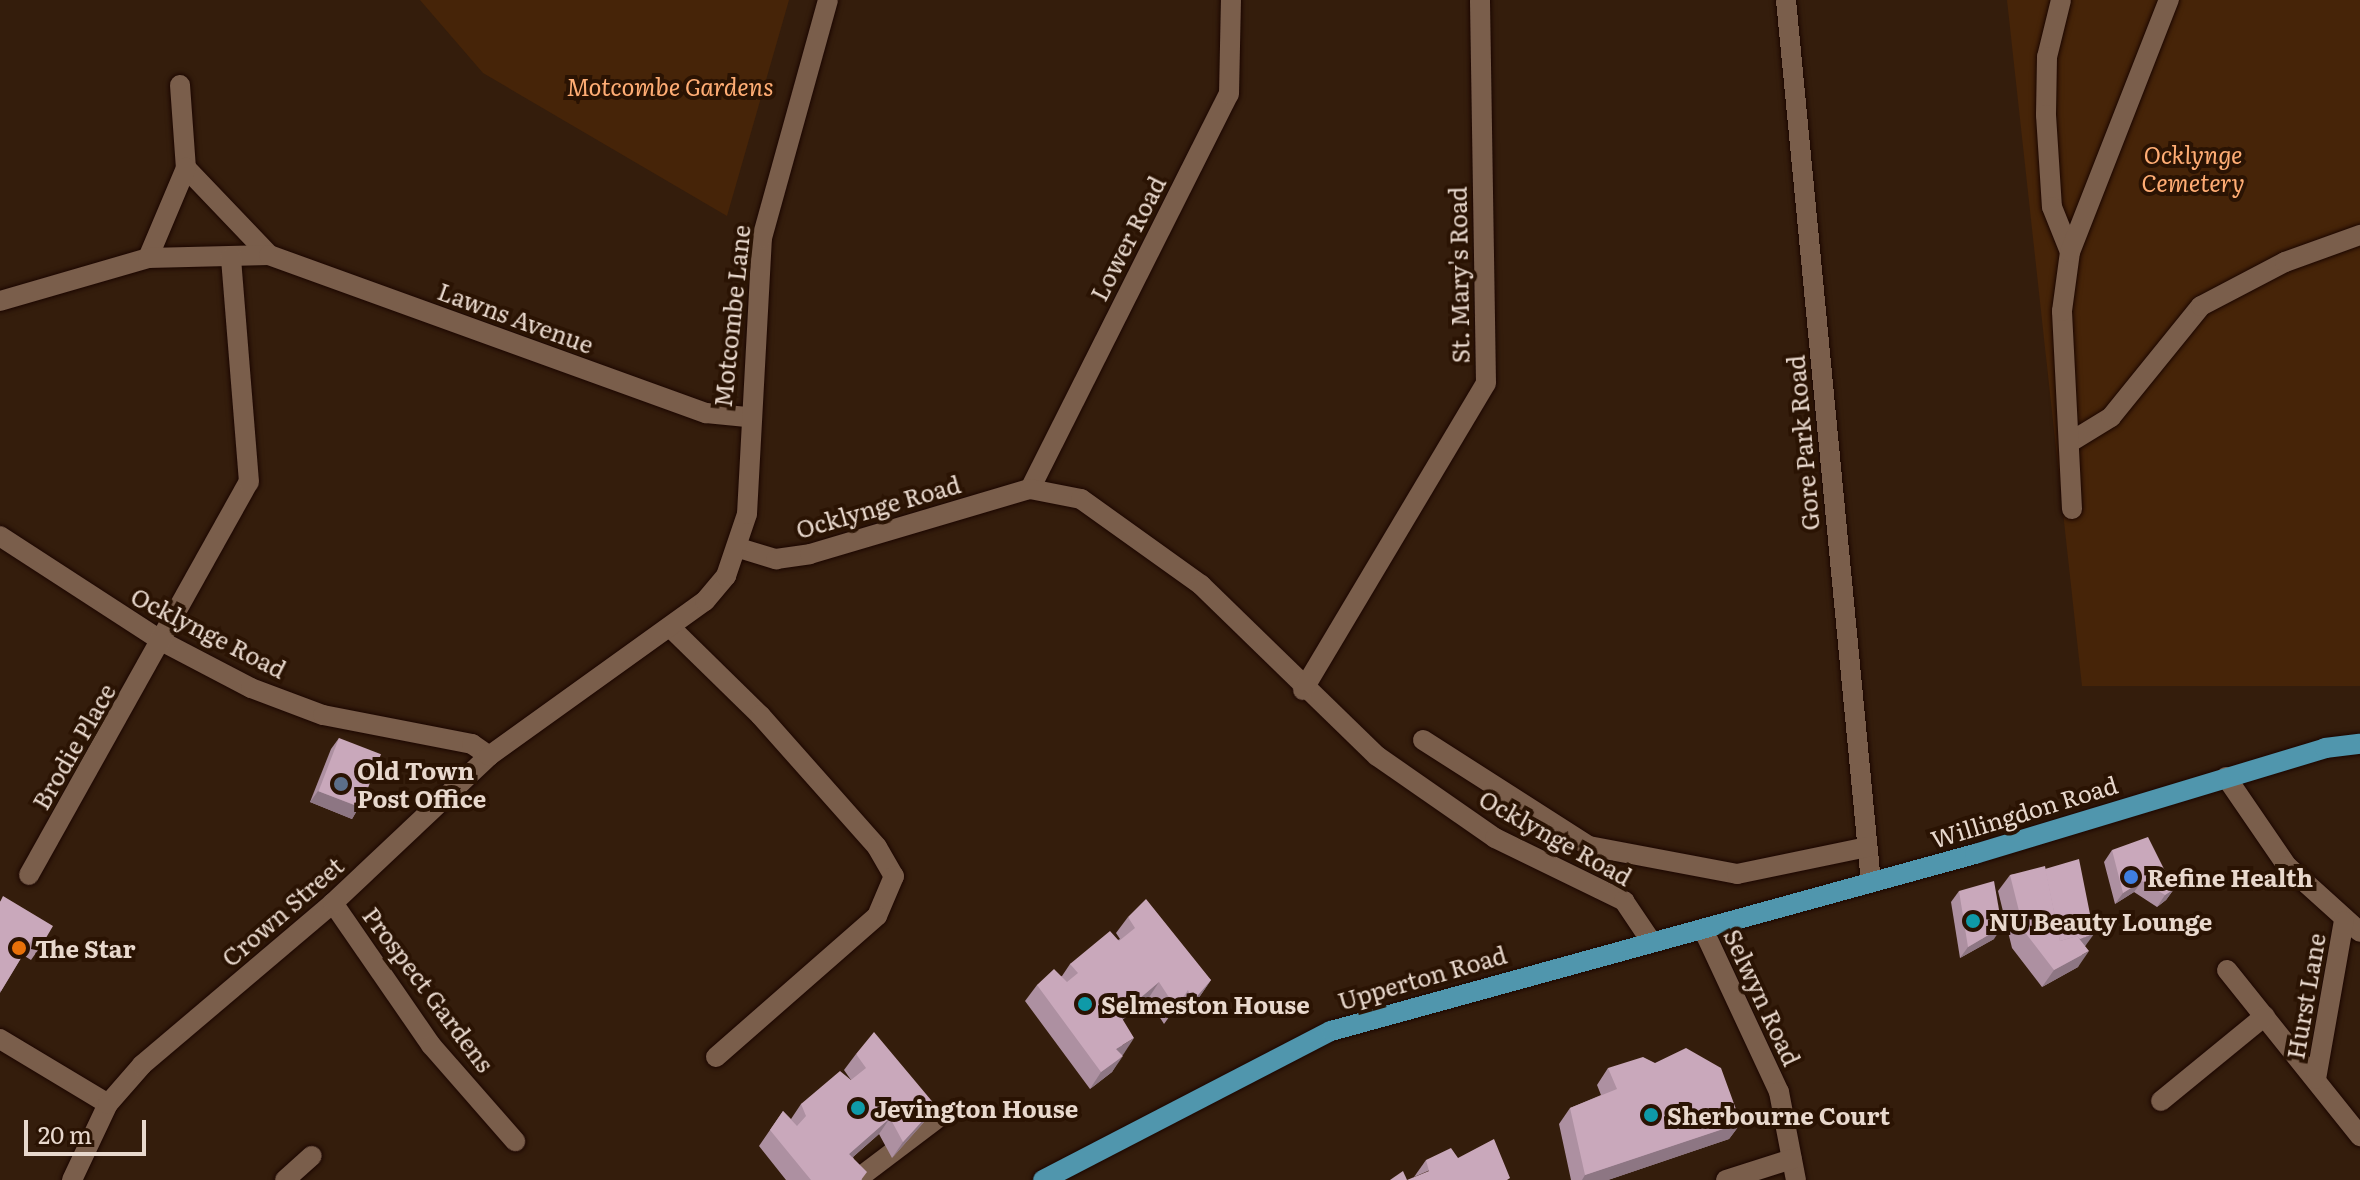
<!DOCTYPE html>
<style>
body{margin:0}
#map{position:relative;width:2360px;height:1180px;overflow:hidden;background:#341d0c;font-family:Literata,serif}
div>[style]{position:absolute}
.green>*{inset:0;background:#462408}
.roads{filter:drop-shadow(0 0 2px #1b0600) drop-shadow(0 0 2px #1b0600)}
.minor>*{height:20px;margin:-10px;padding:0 10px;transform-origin:10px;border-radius:10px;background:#7a5e4b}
.major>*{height:20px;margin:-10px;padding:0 10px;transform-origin:10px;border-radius:10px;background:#5096ad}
.wall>*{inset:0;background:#ad90a1}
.shaded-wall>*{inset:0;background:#8d7683}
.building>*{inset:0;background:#c9a8bb;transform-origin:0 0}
.dots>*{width:22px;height:22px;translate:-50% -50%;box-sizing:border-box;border:4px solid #2a1303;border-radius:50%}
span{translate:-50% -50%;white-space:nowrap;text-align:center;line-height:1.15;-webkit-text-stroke:8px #2a1303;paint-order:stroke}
.park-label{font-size:24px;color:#ffad74;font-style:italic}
.street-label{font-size:24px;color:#e8d8cd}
.poi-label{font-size:24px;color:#e8d8cd;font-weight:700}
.left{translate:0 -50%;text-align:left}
.scale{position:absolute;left:24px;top:1120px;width:122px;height:36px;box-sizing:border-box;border:4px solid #e8d8cd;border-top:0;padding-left:10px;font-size:24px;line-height:28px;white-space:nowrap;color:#e8d8cd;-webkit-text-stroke:6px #2a1303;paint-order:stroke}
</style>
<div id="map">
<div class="green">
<div style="clip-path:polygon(420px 0,789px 0,727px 216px,483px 73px)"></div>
<div style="clip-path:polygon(2007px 0,2360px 0,2360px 686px,2082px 686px)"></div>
</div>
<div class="roads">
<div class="minor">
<div style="left:1786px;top:0;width:886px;rotate:84.5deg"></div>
<div style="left:2061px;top:0;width:59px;rotate:103.8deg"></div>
<div style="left:2047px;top:57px;width:58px;rotate:91deg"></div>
<div style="left:2046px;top:115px;width:92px;rotate:86.3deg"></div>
<div style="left:2052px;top:207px;width:48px;rotate:68.2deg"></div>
<div style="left:180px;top:85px;width:83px;rotate:85.9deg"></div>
<div style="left:186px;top:168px;width:120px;rotate:46.3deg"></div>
<div style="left:148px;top:258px;width:98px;rotate:-67.1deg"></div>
<div style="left:0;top:301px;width:154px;rotate:-16.2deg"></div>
<div style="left:148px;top:258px;width:121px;rotate:-1.4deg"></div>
<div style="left:269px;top:255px;width:465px;rotate:19.9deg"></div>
<div style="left:706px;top:413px;width:41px;rotate:5.6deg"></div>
<div style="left:2072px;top:441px;width:46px;rotate:-31.6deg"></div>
<div style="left:2111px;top:417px;width:143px;rotate:-51deg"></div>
<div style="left:2201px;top:306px;width:95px;rotate:-27.6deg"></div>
<div style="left:2285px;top:262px;width:80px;rotate:-19.8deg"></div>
<div style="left:1030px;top:489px;width:442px;rotate:-63.3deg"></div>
<div style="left:1229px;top:94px;width:94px;rotate:-88.8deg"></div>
<div style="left:2072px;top:509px;width:198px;rotate:-92.9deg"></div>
<div style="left:2062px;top:311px;width:60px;rotate:-82.3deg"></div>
<div style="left:2070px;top:252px;width:271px;rotate:-68.6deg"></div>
<div style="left:0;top:536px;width:194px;rotate:33deg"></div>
<div style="left:163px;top:642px;width:99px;rotate:27.6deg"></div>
<div style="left:251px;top:688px;width:77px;rotate:20.6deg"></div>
<div style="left:323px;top:715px;width:152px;rotate:11deg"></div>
<div style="left:472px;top:744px;width:21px;rotate:35deg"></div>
<div style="left:739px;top:548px;width:39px;rotate:17deg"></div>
<div style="left:776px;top:559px;width:34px;rotate:-8deg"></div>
<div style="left:810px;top:554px;width:229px;rotate:-16.5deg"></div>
<div style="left:1030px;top:489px;width:52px;rotate:11.1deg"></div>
<div style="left:1081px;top:499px;width:148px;rotate:35.6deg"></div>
<div style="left:1201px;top:585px;width:245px;rotate:44.2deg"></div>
<div style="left:1377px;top:756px;width:144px;rotate:34.8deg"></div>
<div style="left:1495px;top:838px;width:144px;rotate:26deg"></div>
<div style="left:1624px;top:901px;width:45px;rotate:56deg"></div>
<div style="left:670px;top:627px;width:126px;rotate:44.4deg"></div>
<div style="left:760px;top:715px;width:176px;rotate:48.4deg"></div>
<div style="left:877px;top:847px;width:34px;rotate:60deg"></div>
<div style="left:894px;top:876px;width:43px;rotate:113deg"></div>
<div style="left:877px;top:916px;width:214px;rotate:138.8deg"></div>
<div style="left:1303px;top:690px;width:357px;rotate:-59.2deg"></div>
<div style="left:1486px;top:383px;width:383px;rotate:-90.9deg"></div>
<div style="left:1423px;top:740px;width:197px;rotate:32.6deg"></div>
<div style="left:1589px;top:846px;width:151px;rotate:10.7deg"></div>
<div style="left:1737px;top:874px;width:133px;rotate:-11.7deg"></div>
<div style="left:2226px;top:777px;width:108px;rotate:55.6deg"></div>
<div style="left:2287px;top:866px;width:98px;rotate:42.1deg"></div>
<div style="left:29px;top:875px;width:450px;rotate:-60.8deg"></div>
<div style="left:249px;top:482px;width:226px;rotate:-94.6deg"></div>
<div style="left:333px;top:903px;width:173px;rotate:55.4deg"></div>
<div style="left:431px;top:1045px;width:128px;rotate:48.8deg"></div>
<div style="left:1703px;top:929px;width:180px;rotate:65deg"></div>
<div style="left:1779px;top:1092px;width:90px;rotate:79.1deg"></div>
<div style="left:2227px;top:970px;width:213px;rotate:51.3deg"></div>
<div style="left:0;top:1039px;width:126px;rotate:31deg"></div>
<div style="left:2316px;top:1079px;width:160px;rotate:-80deg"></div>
<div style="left:2161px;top:1101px;width:134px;rotate:-39.3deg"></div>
<div style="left:72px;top:1180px;width:84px;rotate:-64.7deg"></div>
<div style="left:108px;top:1104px;width:52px;rotate:-48.9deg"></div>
<div style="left:142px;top:1065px;width:250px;rotate:-40.3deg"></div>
<div style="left:333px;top:903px;width:214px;rotate:-43.3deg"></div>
<div style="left:489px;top:756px;width:266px;rotate:-35.7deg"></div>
<div style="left:705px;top:601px;width:33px;rotate:-50deg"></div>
<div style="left:726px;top:576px;width:65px;rotate:-71.3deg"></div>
<div style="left:747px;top:514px;width:276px;rotate:-86.9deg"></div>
<div style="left:762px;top:238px;width:247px;rotate:-74.5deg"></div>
<div style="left:285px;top:1180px;width:36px;rotate:-42deg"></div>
<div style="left:856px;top:1180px;width:108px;rotate:-37.1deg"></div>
<div style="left:1726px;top:1180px;width:69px;rotate:-17.7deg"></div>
</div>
<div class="major">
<div style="left:1043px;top:1180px;width:324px;rotate:-27.4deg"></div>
<div style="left:1331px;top:1031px;width:668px;rotate:-15.37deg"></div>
<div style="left:1975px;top:854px;width:366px;rotate:-16.8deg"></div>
<div style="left:2325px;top:748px;width:35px;rotate:-7deg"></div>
</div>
</div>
<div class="wall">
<div style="clip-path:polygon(339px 738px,359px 807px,352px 819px,310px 802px,331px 749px)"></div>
<div style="clip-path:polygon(2112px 850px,2174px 889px,2166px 900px,2157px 907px,2134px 892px,2115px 904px,2104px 862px)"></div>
<div style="clip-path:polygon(2045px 869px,2086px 945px,2085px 946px,2078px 967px,2042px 987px,2012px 948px,1998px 891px,2010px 875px)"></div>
<div style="clip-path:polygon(1959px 891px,1994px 939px,1960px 958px,1951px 902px)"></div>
<div style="clip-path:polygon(0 901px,43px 943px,31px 960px,23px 955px,0 993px)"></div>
<div style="clip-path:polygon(1128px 917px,1211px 980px,1200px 996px,1180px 1018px,1177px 1006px,1164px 1024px,1148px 999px,1123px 1019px,1122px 1055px,1112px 1072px,1090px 1089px,1025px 1001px,1037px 985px,1062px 976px,1070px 964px,1120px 939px,1116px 933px)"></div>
<div style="clip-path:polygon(856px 1054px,936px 1106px,924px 1122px,892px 1158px,879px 1134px,853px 1157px,862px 1180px,786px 1180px,759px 1146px,783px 1111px,791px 1119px,801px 1104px,851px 1080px,844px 1070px)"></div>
<div style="clip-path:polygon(1608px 1068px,1741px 1123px,1729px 1139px,1608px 1180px,1571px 1180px,1559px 1124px,1570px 1108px,1601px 1095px,1597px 1085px)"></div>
<div style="clip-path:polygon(1458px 1158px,1414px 1177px,1426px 1160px)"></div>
</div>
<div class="shaded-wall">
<div style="clip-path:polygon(318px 791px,359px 807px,352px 819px,310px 802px)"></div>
<div style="clip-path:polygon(2142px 881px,2134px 892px,2115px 904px,2123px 893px)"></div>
<div style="clip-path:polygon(2174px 889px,2166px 900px,2157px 907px,2165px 895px)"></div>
<div style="clip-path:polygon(2002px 927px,1994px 939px,1960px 958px,1968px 947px)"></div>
<div style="clip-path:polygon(2094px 934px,2086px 945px,2049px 958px,2057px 946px)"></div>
<div style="clip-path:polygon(2089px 951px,2078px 967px,2042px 987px,2054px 970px)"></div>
<div style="clip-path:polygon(1211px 980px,1200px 996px,1180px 1018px,1192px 1002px)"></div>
<div style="clip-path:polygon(1159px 982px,1148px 999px,1109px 1031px,1120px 1015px)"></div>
<div style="clip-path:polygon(1134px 1038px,1123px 1055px,1105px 1065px,1116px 1049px)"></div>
<div style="clip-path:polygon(1123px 1056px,1112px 1072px,1090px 1089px,1101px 1072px)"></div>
<div style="clip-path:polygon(936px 1106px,924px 1122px,892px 1158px,903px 1142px)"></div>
<div style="clip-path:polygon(890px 1118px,879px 1134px,838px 1170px,849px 1154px)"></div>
<div style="clip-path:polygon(1741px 1123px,1729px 1139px,1608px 1180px,1582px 1180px,1585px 1175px)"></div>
</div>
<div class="building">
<div style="left:339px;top:738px;width:45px;height:57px;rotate:21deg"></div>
<div style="clip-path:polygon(2148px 837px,2174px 889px,2165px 895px,2142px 881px,2123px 893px,2112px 850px)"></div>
<div style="clip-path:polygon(2079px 859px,2094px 934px,2080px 939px,2077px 936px,2060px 941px,2045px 869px)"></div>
<div style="clip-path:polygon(2045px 866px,2060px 941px,2077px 936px,2089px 951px,2054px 970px,2024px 931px,2010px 875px)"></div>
<div style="clip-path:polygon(1994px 881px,2002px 927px,1968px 947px,1959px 891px)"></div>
<div style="clip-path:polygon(3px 896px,53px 926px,43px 943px,33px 938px,1px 991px,0 990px,0 902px)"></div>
<div style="clip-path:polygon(1146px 899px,1211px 980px,1192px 1002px,1188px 990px,1176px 1008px,1159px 982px,1120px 1015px,1134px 1038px,1116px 1049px,1123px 1056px,1101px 1072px,1037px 985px,1054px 969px,1067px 982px,1078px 973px,1070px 964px,1110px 931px,1119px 941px,1135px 928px,1128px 917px)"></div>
<div style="clip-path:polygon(874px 1032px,936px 1106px,903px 1142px,890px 1118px,849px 1154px,867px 1172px,861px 1180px,811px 1180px,770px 1130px,783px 1111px,797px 1126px,806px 1116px,801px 1104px,840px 1071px,851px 1080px,866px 1068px,856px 1054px)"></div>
<div style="clip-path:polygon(1686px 1048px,1721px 1068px,1741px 1123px,1585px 1175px,1570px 1108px,1617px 1089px,1608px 1068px,1643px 1057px,1655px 1063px)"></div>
<div style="clip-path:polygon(1494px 1139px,1510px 1178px,1507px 1180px,1407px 1180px,1429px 1171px,1426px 1160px,1451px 1148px,1458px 1158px)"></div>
<div style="clip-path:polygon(1403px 1171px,1407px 1180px,1390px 1180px)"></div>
</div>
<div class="dots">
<div style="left:341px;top:784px;background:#5c6f8a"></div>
<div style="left:2131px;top:877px;background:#3f7fe0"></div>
<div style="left:1973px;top:921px;background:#0f9aa8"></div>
<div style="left:19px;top:948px;background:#e8710a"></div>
<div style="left:1085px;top:1004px;background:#0f9aa8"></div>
<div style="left:858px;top:1108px;background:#0f9aa8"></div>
<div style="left:1651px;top:1115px;background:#0f9aa8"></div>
</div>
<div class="park-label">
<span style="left:670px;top:86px">Motcombe Gardens</span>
<span style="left:2193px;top:168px">Ocklynge<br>Cemetery</span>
</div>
<div class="street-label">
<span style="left:1127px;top:238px;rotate:-63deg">Lower Road</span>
<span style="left:1458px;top:275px;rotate:-91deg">St. Mary's Road</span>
<span style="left:731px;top:316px;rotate:-84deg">Motcombe Lane</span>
<span style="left:516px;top:317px;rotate:20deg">Lawns Avenue</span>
<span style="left:1802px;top:443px;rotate:-95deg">Gore Park Road</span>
<span style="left:878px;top:506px;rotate:-16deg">Ocklynge Road</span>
<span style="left:209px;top:632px;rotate:27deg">Ocklynge Road</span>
<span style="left:73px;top:746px;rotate:-60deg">Brodie Place</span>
<span style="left:2024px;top:811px;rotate:-17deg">Willingdon Road</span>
<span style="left:1556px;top:837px;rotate:29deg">Ocklynge Road</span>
<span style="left:282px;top:911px;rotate:-41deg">Crown Street</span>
<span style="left:1422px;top:977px;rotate:-16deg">Upperton Road</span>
<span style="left:429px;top:989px;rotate:53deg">Prospect Gardens</span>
<span style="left:2305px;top:996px;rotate:-80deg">Hurst Lane</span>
<span style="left:1763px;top:997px;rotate:65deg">Selwyn Road</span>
</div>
<div class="poi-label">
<span class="left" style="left:357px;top:784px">Old Town<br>Post Office</span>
<span class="left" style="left:2147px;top:877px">Refine Health</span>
<span class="left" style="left:1989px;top:921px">NU Beauty Lounge</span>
<span class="left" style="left:35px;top:948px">The Star</span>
<span class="left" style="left:1101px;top:1004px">Selmeston House</span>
<span class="left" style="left:874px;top:1108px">Jevington House</span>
<span class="left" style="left:1667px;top:1115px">Sherbourne Court</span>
</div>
<div class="scale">20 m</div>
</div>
